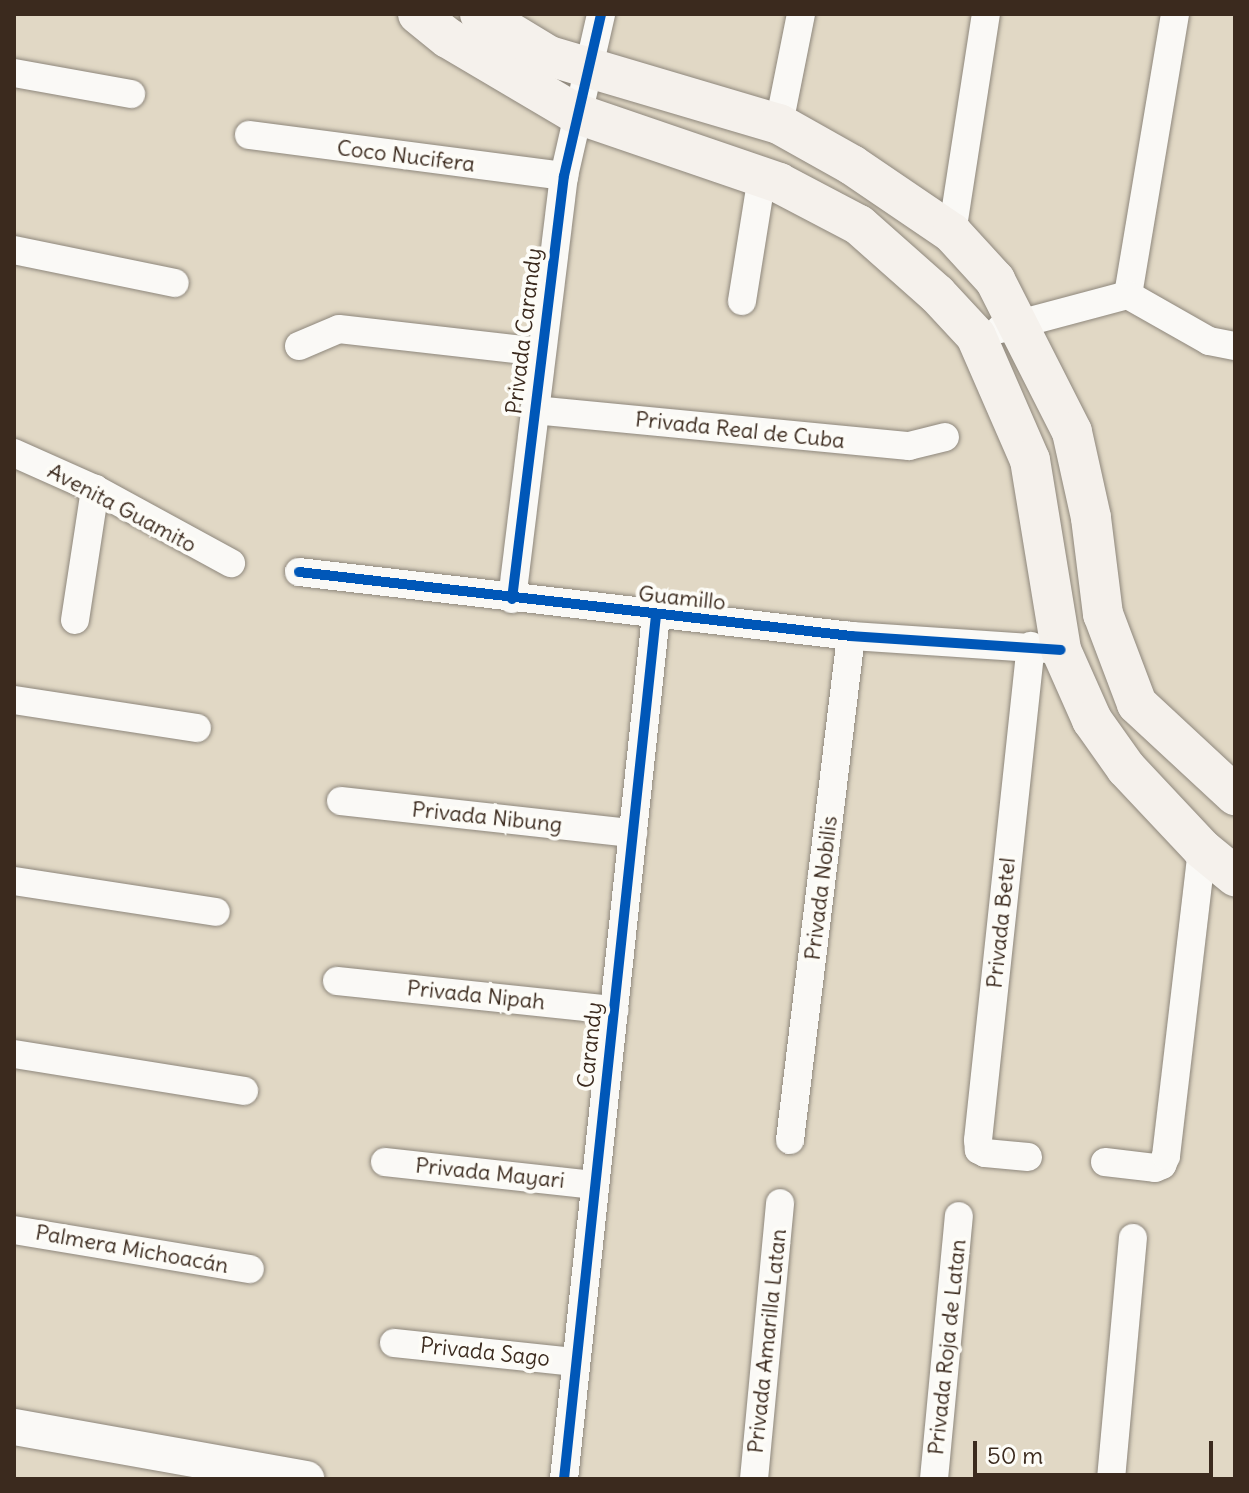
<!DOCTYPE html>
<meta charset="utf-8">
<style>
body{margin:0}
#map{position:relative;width:1249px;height:1493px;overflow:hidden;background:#e1d8c5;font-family:Delius,sans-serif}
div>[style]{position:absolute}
.roads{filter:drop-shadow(0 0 2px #8e877c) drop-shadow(0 0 2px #8e877c)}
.minor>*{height:28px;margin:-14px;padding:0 14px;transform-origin:14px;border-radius:14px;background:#faf9f6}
.tertiary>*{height:36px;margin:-18px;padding:0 18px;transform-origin:18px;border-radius:18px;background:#faf9f6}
.secondary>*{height:40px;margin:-20px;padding:0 20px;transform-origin:20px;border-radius:20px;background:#f5f1ec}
.cycleway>*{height:10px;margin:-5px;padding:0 5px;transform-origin:5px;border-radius:5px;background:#0057b8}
span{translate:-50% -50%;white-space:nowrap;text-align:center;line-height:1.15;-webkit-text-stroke:8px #fdfcf7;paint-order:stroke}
.street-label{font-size:22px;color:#3b2a1e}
.frame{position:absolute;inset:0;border:16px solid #3b2a1e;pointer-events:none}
.scale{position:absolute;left:973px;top:1441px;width:240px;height:36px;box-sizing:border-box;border:4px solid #3b2a1e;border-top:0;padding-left:10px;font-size:24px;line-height:28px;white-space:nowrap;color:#3b2a1e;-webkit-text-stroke:6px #fdfcf7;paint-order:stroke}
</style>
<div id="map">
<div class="roads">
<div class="minor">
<div style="left:14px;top:73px;width:119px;rotate:10.2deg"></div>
<div style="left:779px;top:124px;width:112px;rotate:-78.7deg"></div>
<div style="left:249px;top:135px;width:318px;rotate:7.4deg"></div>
<div style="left:952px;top:233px;width:222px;rotate:-81.2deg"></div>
<div style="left:14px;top:250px;width:164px;rotate:11.6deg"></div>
<div style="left:1128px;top:295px;width:285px;rotate:-80.5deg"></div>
<div style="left:742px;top:301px;width:127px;rotate:-80.9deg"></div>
<div style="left:1000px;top:329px;width:132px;rotate:-14.9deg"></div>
<div style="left:1128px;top:295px;width:93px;rotate:29.6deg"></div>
<div style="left:1209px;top:341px;width:26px;rotate:11deg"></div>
<div style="left:299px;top:346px;width:43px;rotate:-23deg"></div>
<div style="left:339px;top:329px;width:202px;rotate:6.5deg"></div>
<div style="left:534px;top:410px;width:377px;rotate:5.5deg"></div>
<div style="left:909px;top:446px;width:37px;rotate:-14deg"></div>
<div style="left:14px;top:453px;width:89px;rotate:24deg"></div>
<div style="left:95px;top:489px;width:155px;rotate:28.6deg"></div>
<div style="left:299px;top:572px;width:556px;rotate:6.61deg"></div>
<div style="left:851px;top:636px;width:210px;rotate:3.8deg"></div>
<div style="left:512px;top:599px;width:426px;rotate:-83deg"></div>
<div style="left:564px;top:176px;width:166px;rotate:-77.1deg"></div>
<div style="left:75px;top:620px;width:133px;rotate:-81.3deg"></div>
<div style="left:14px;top:700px;width:185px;rotate:8.7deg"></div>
<div style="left:341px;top:801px;width:294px;rotate:6.3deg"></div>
<div style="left:14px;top:881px;width:204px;rotate:8.7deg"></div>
<div style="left:337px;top:981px;width:279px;rotate:6deg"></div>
<div style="left:14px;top:1054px;width:233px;rotate:9.1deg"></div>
<div style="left:790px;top:1140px;width:508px;rotate:-83.1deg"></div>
<div style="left:1028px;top:1157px;width:43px;rotate:-174.7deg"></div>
<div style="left:985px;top:1153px;width:7px;rotate:-153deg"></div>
<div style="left:979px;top:1150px;width:10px;rotate:-96deg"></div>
<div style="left:978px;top:1140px;width:497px;rotate:-83.9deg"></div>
<div style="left:385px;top:1162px;width:211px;rotate:6.3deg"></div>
<div style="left:1105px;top:1162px;width:50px;rotate:6.8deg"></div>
<div style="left:1155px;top:1168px;width:8px;rotate:-23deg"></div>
<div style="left:1162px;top:1165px;width:10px;rotate:-66deg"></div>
<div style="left:1166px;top:1156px;width:309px;rotate:-83.3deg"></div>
<div style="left:14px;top:1230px;width:239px;rotate:9.4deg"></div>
<div style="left:394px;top:1343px;width:183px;rotate:6deg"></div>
<div style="left:564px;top:1479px;width:869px;rotate:-83.92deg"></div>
<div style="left:754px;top:1479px;width:277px;rotate:-84.6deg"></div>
<div style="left:934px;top:1479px;width:264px;rotate:-84.6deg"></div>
<div style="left:1111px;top:1479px;width:242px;rotate:-84.8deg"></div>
</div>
<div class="tertiary">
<div style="left:14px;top:1427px;width:297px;rotate:10.1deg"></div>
</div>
<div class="secondary">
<div style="left:418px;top:14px;width:38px;rotate:39deg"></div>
<div style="left:448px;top:38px;width:147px;rotate:30.6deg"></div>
<div style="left:575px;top:113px;width:216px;rotate:18.9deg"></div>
<div style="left:779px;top:183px;width:90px;rotate:27.7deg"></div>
<div style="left:859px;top:225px;width:104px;rotate:41.5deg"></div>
<div style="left:937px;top:294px;width:57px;rotate:47.1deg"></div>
<div style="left:976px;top:336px;width:135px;rotate:66.5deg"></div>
<div style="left:1030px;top:460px;width:193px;rotate:80.7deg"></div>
<div style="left:1061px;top:650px;width:77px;rotate:66.1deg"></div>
<div style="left:1092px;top:720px;width:59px;rotate:54.7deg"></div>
<div style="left:1126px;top:768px;width:111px;rotate:46.8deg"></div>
<div style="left:1202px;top:849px;width:43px;rotate:39.3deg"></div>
<div style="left:480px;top:14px;width:81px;rotate:31.3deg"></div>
<div style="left:549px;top:56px;width:240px;rotate:16.5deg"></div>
<div style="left:779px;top:124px;width:84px;rotate:29.3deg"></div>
<div style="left:852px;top:165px;width:121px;rotate:34.2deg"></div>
<div style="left:952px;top:233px;width:64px;rotate:47.5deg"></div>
<div style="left:995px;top:280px;width:170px;rotate:63.1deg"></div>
<div style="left:1072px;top:432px;width:88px;rotate:77.5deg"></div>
<div style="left:1091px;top:518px;width:97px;rotate:82.9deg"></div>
<div style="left:1103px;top:614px;width:96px;rotate:69.3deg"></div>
<div style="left:1137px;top:704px;width:134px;rotate:42.9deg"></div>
</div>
</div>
<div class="cycleway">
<div style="left:299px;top:572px;width:556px;rotate:6.61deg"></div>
<div style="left:851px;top:636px;width:210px;rotate:3.8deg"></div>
<div style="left:512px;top:599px;width:426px;rotate:-83deg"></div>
<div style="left:564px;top:176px;width:166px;rotate:-77.1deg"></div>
<div style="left:564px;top:1479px;width:869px;rotate:-83.92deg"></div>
</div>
<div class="street-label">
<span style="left:406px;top:156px;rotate:7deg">Coco Nucifera</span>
<span style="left:524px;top:331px;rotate:-83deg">Privada Carandy</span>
<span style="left:740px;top:430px;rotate:6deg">Privada Real de Cuba</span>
<span style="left:122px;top:508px;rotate:28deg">Avenita Guamito</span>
<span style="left:682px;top:598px;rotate:6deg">Guamillo</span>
<span style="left:487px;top:817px;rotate:6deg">Privada Nibung</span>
<span style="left:821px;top:888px;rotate:-83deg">Privada Nobilis</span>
<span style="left:1001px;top:923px;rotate:-84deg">Privada Betel</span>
<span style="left:476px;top:995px;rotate:6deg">Privada Nipah</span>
<span style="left:590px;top:1045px;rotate:-84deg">Carandy</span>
<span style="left:490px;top:1173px;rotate:6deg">Privada Mayari</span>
<span style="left:132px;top:1249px;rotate:10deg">Palmera Michoacán</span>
<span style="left:767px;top:1341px;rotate:-84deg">Privada Amarilla Latan</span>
<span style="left:947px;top:1347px;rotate:-84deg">Privada Roja de Latan</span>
<span style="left:485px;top:1352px;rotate:6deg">Privada Sago</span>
</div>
<div class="frame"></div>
<div class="scale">50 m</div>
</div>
